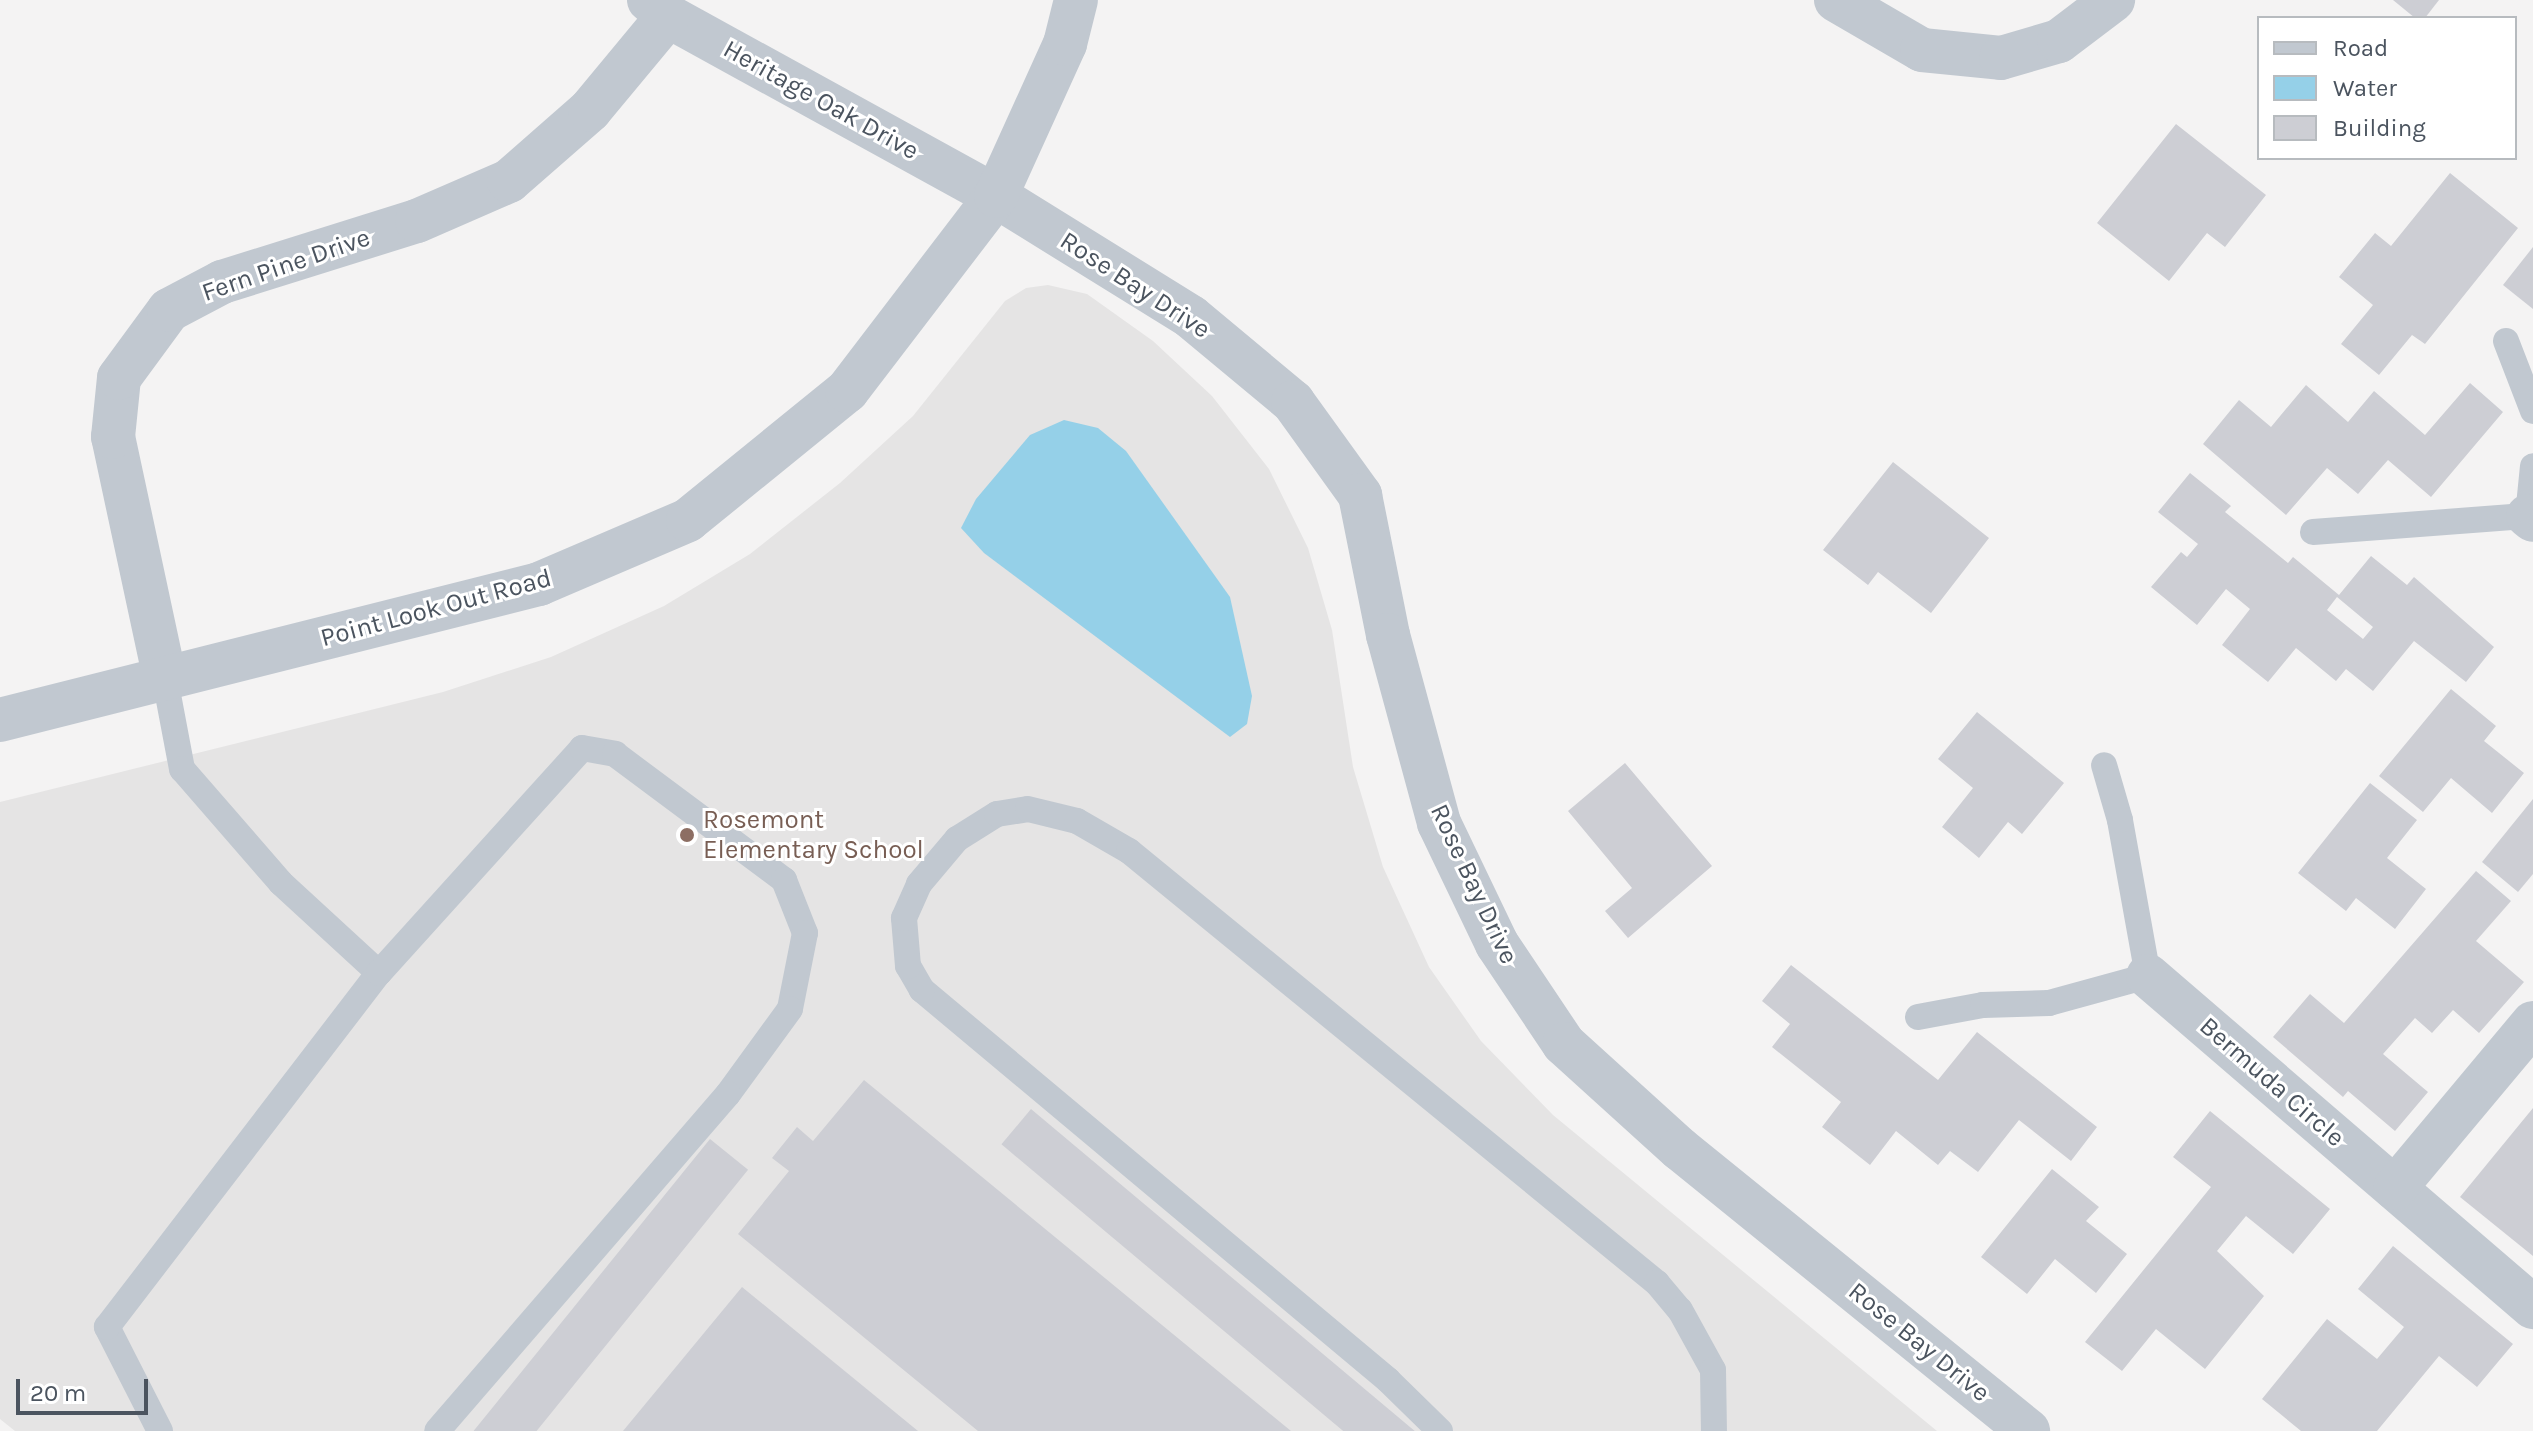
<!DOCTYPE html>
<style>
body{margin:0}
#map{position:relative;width:2533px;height:1431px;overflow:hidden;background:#f4f3f3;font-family:Karla,sans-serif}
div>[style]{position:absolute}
.education>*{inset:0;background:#e5e4e4}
.water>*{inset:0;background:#95d0e8}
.building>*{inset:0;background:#cdced4;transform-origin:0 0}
.service>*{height:26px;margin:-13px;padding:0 13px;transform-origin:13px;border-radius:13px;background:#c1c8d0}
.minor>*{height:44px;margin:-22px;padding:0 22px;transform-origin:22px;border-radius:22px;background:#c1c8d0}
.tertiary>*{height:44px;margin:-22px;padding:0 22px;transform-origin:22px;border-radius:22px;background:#c1c8d0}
.dots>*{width:22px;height:22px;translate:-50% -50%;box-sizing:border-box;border:4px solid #fff;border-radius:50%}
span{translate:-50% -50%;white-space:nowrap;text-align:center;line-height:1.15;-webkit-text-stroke:6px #fff;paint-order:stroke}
.street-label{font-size:26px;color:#4b545f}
.education-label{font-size:26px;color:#785e54}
.left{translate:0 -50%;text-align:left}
.legend{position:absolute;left:2257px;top:16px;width:260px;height:144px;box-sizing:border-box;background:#fff;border:2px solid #b7bbbf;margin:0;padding:10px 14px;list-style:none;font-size:24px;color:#4b545f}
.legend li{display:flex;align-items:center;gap:16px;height:40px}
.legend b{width:40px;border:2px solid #b7bbbf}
.scale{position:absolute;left:16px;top:1379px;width:132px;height:36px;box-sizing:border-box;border:4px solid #4b545f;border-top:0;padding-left:10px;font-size:24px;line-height:28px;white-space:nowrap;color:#4b545f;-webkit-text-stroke:6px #fff;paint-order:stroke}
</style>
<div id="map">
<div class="education">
<div style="clip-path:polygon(1048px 285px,1087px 294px,1153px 341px,1212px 396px,1269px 469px,1308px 548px,1332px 630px,1353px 767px,1383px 867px,1429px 967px,1481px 1041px,1553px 1115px,1937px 1431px,15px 1431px,0 1419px,0 802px,443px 692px,551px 657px,664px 606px,750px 554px,840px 483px,913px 416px,1005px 301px,1026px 288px)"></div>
</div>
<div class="water">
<div style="clip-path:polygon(1064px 420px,1098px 428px,1126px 451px,1230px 597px,1252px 696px,1247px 724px,1230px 737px,984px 553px,961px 528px,976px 499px,1030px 435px)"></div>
</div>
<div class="building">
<div style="clip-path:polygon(2393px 0,2439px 0,2425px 18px,2415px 18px)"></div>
<div style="clip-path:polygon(2176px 124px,2266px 195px,2225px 247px,2207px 233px,2169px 281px,2097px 223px)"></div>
<div style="clip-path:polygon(2450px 173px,2518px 228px,2425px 344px,2412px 335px,2379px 375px,2341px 344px,2373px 305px,2339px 277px,2375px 233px,2391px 246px)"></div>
<div style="clip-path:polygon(2533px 247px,2533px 309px,2503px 285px)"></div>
<div style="clip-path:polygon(2470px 383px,2503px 412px,2431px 497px,2388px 460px,2358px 494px,2327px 468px,2286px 515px,2203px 444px,2239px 400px,2271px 427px,2306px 385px,2348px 422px,2374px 391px,2425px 435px)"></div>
<div style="clip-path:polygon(1893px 462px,1989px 538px,1931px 613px,1878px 572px,1868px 585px,1823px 550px)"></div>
<div style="clip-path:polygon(evenodd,2190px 473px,2231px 506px,2225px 512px,2288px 563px,2293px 557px,2339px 595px,2371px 556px,2407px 585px,2414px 577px,2494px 647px,2466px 682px,2414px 641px,2373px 691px,2346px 669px,2336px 681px,2296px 648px,2268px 682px,2222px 645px,2250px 609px,2226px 589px,2197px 625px,2151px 587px,2181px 552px,2187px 557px,2198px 544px,2158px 512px,2190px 473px,2337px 597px,2373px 627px,2363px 639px,2327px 610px,2337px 597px)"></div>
<div style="clip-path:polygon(2451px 689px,2496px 726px,2484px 741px,2524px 773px,2492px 813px,2451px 778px,2423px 812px,2379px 776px)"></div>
<div style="clip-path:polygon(1977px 712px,2064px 783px,2022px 834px,2008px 822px,1979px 858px,1942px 827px,1973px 788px,1938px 759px)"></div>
<div style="clip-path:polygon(1625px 763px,1712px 866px,1628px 938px,1605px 911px,1632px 888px,1568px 811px)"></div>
<div style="clip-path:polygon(2370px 783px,2417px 820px,2387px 858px,2426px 889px,2395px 929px,2356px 898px,2346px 911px,2298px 873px)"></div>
<div style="clip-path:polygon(2533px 799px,2533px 874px,2518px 892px,2482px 862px)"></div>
<div style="clip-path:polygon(2476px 871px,2511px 901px,2476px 941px,2524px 982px,2479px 1033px,2453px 1010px,2432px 1033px,2415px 1018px,2383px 1054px,2428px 1092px,2395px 1131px,2348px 1091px,2343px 1097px,2273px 1037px,2310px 994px,2344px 1023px)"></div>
<div style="clip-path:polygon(1791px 965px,1938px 1080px,1977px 1032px,2097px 1127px,2071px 1161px,2019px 1120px,1978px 1172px,1950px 1151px,1938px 1165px,1896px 1131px,1870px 1165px,1822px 1127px,1841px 1102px,1772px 1047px,1790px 1024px,1762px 1001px)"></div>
<div style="clip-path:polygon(864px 1080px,1291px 1431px,978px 1431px,738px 1234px,789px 1171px,772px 1158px,797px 1127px,813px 1141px)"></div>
<div style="clip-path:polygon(2533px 1108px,2533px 1256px,2460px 1197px)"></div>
<div style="left:1031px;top:1109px;width:506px;height:46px;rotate:40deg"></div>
<div style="clip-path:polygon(2210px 1111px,2330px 1209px,2293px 1254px,2246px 1216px,2217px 1251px,2264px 1296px,2205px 1369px,2156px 1329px,2122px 1371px,2085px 1342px,2211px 1187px,2173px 1157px)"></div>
<div style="left:710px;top:1139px;width:49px;height:379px;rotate:39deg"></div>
<div style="clip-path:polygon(2052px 1169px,2099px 1207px,2086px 1221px,2127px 1254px,2096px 1293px,2055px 1259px,2027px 1294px,1981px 1257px)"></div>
<div style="clip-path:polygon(2393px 1246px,2513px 1344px,2477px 1387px,2439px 1356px,2377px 1431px,2301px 1431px,2262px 1399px,2327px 1319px,2377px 1359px,2404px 1327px,2358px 1289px)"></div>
<div style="clip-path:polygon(742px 1287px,918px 1431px,623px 1431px)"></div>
</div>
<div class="service">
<div style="left:2506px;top:341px;width:75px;rotate:68.9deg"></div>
<div style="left:2313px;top:532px;width:216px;rotate:-4.3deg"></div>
<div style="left:2528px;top:516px;width:50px;rotate:-84.3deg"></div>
<div style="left:165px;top:679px;width:92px;rotate:79.3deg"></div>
<div style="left:182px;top:769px;width:151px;rotate:49deg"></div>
<div style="left:281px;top:883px;width:133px;rotate:42.6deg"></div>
<div style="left:1918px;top:1017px;width:66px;rotate:-10.5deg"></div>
<div style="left:1983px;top:1005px;width:66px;rotate:-1.7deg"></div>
<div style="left:2049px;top:1003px;width:103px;rotate:-15.3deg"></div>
<div style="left:2148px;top:976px;width:158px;rotate:-100.2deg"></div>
<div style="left:2120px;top:820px;width:57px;rotate:-106.2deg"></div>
<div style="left:160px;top:1431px;width:117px;rotate:-117deg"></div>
<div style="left:107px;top:1327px;width:446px;rotate:-52.5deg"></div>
<div style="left:379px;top:973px;width:303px;rotate:-47.9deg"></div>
<div style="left:582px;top:748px;width:34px;rotate:10deg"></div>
<div style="left:615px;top:754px;width:211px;rotate:36.7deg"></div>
<div style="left:784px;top:880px;width:57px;rotate:68.4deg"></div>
<div style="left:805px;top:933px;width:77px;rotate:101.2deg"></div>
<div style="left:790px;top:1009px;width:105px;rotate:126.1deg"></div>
<div style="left:728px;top:1094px;width:445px;rotate:130.8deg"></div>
<div style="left:1440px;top:1431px;width:73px;rotate:-135.6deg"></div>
<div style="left:1388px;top:1380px;width:608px;rotate:-140.07deg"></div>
<div style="left:922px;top:990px;width:28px;rotate:-120deg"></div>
<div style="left:908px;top:966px;width:48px;rotate:-94.8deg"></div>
<div style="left:904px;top:918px;width:37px;rotate:-66deg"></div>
<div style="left:919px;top:884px;width:59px;rotate:-49.8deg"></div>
<div style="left:957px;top:839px;width:47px;rotate:-32deg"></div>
<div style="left:997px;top:814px;width:31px;rotate:-9deg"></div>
<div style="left:1028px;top:809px;width:50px;rotate:13.8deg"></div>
<div style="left:1077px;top:821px;width:60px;rotate:30deg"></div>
<div style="left:1129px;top:851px;width:682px;rotate:39.29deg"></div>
<div style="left:1657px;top:1283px;width:35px;rotate:50deg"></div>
<div style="left:1680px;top:1310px;width:68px;rotate:61.2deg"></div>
<div style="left:1713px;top:1370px;width:61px;rotate:89.1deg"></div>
</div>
<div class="minor">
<div style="left:649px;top:0;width:25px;rotate:40deg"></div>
<div style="left:668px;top:16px;width:374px;rotate:28.8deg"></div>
<div style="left:1836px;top:0;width:99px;rotate:30.2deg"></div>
<div style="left:1922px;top:50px;width:79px;rotate:5.8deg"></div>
<div style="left:2001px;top:58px;width:60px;rotate:-16.3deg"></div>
<div style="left:2059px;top:41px;width:68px;rotate:-37.2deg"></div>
<div style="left:2528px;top:516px;width:6px;rotate:39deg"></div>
<div style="left:165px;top:679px;width:248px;rotate:-102.1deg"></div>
<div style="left:113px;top:437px;width:59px;rotate:-84.2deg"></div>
<div style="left:119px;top:378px;width:84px;rotate:-53.7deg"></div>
<div style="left:169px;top:310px;width:60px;rotate:-27.8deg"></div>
<div style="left:222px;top:282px;width:204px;rotate:-17.4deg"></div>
<div style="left:417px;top:221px;width:100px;rotate:-23.5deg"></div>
<div style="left:509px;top:181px;width:108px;rotate:-41.2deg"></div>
<div style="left:590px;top:110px;width:122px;rotate:-50.3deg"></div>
<div style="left:2148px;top:976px;width:508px;rotate:40.69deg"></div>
<div style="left:2395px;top:1188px;width:215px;rotate:-50.1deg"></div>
</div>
<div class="tertiary">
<div style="left:996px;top:196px;width:229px;rotate:31.8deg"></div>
<div style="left:1191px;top:317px;width:133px;rotate:39.8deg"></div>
<div style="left:1293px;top:402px;width:115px;rotate:54.2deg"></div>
<div style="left:1360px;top:495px;width:143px;rotate:78.7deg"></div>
<div style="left:1388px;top:635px;width:195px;rotate:74.8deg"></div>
<div style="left:1439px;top:823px;width:134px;rotate:64.4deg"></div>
<div style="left:1497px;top:944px;width:120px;rotate:56.2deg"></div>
<div style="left:1564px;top:1044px;width:156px;rotate:42.2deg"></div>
<div style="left:1680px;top:1149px;width:448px;rotate:39deg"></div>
<div style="left:0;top:720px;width:556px;rotate:-14.16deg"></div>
<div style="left:539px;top:584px;width:162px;rotate:-23.2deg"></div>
<div style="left:688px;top:520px;width:205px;rotate:-39.1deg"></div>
<div style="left:847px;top:391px;width:245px;rotate:-52.6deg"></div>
<div style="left:996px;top:196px;width:167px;rotate:-65.6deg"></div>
<div style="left:1065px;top:44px;width:45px;rotate:-76deg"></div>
</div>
<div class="dots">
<div style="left:687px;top:835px;background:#8d6e63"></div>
</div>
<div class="street-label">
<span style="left:821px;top:100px;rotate:29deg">Heritage Oak Drive</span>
<span style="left:286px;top:265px;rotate:-19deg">Fern Pine Drive</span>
<span style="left:1135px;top:285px;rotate:33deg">Rose Bay Drive</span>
<span style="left:436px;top:608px;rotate:-15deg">Point Look Out Road</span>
<span style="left:1474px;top:884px;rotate:65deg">Rose Bay Drive</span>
<span style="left:2272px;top:1082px;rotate:41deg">Bermuda Circle</span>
<span style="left:1919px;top:1342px;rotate:39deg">Rose Bay Drive</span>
</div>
<div class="education-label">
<span class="left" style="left:703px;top:835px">Rosemont<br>Elementary School</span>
</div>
<ul class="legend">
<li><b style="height:10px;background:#c1c8d0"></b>Road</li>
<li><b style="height:22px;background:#95d0e8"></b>Water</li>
<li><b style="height:22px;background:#cdced4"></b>Building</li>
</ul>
<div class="scale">20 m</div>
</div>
